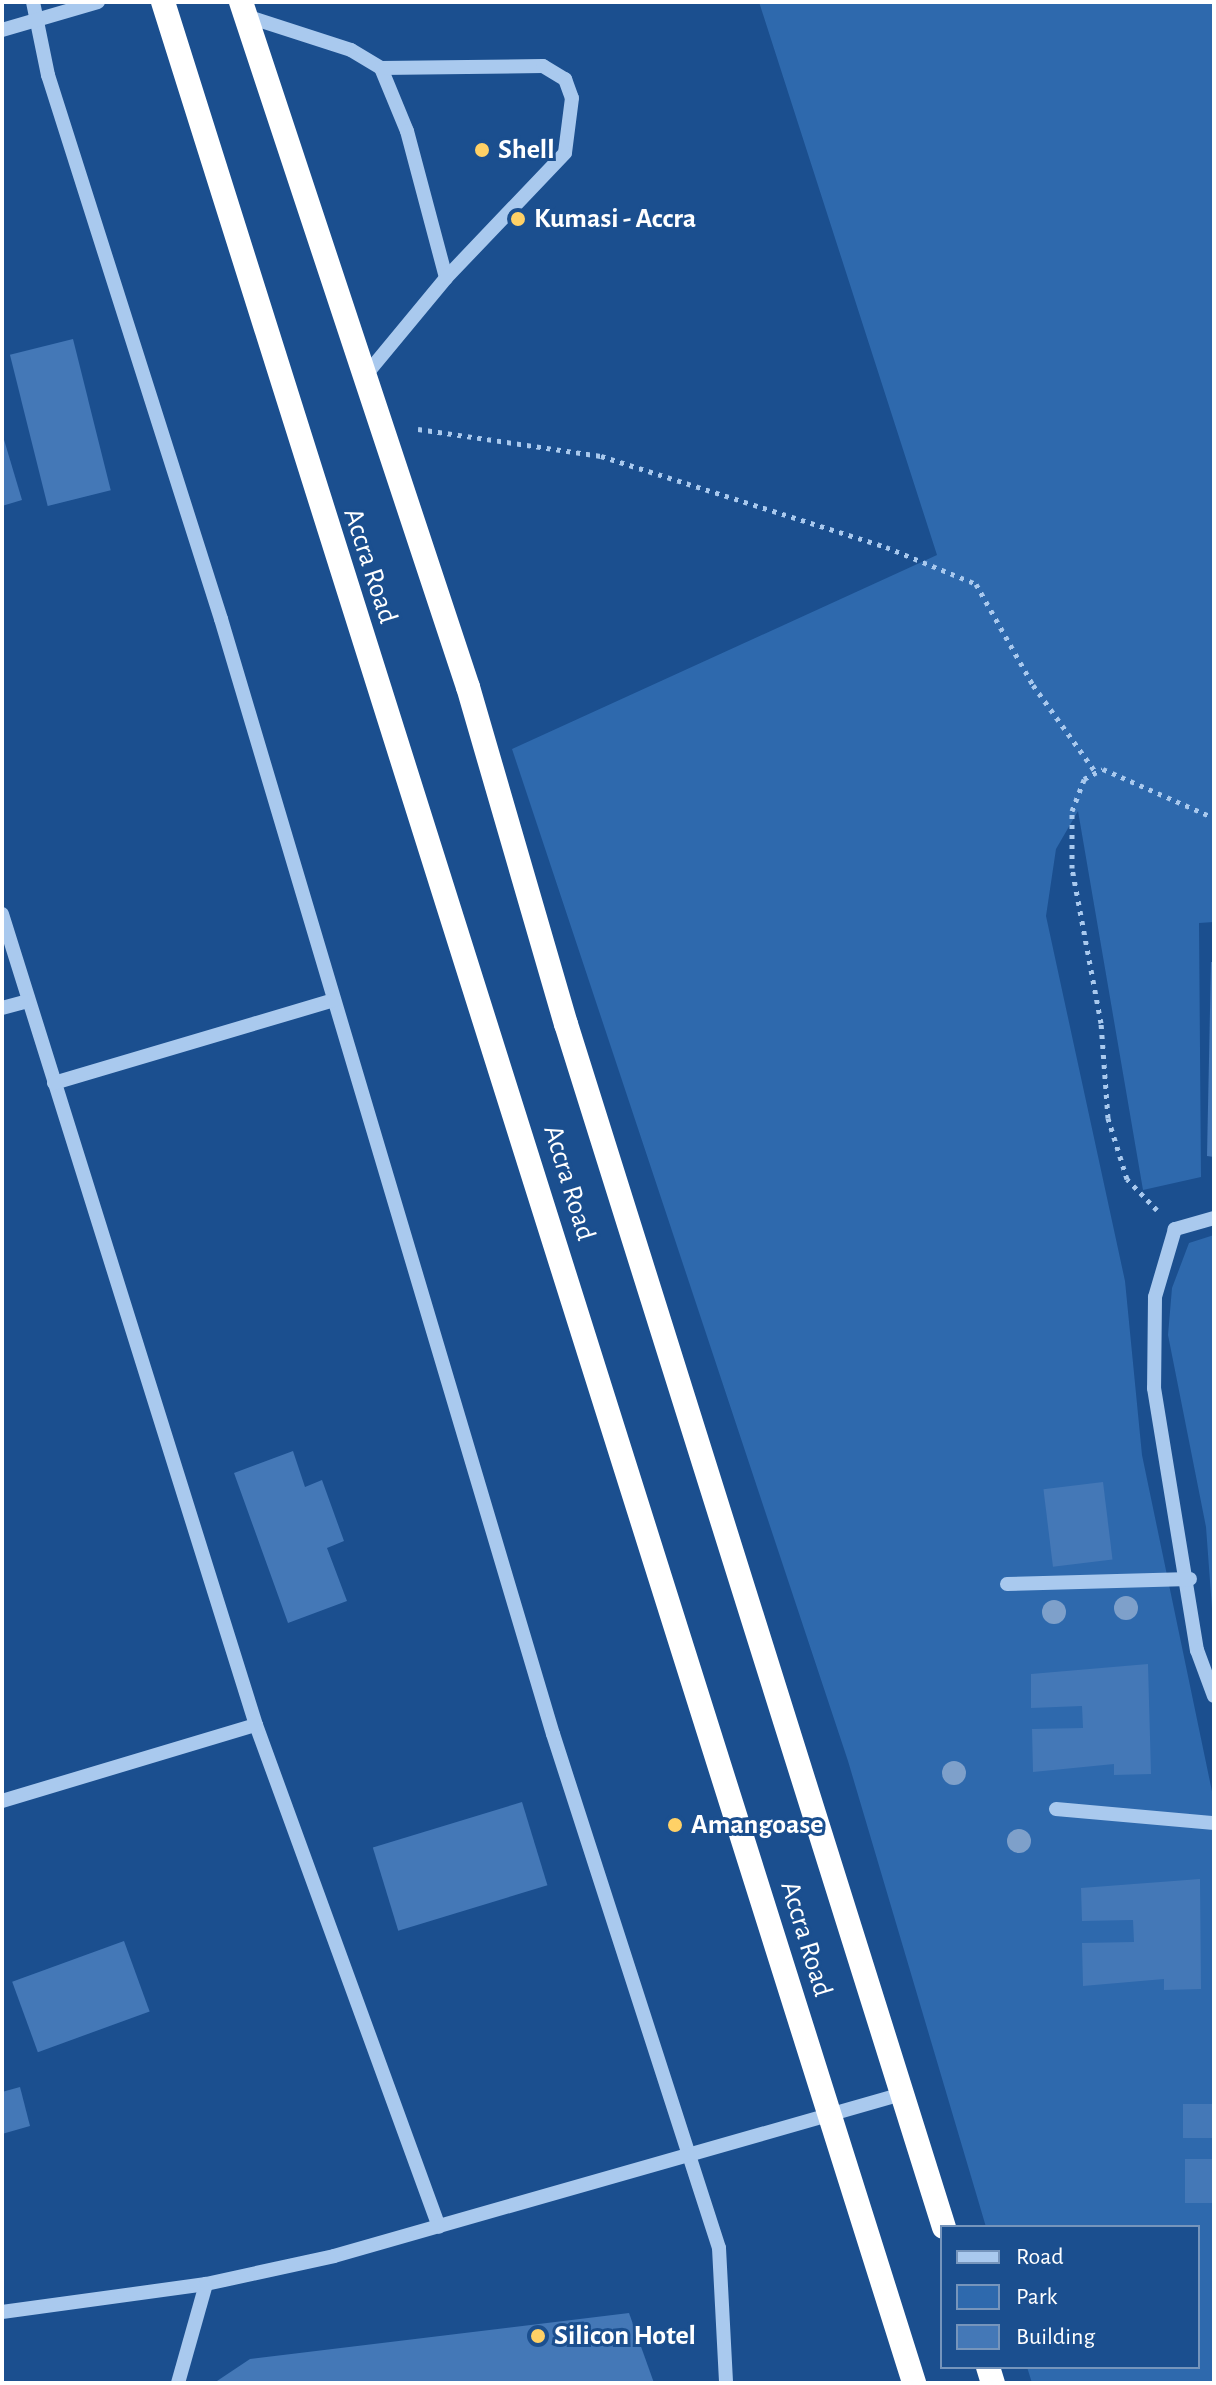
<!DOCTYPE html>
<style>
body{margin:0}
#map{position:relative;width:1216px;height:2385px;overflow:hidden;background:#1b4f8f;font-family:"Alegreya Sans",sans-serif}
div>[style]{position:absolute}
.green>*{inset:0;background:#2e69ad}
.building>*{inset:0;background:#4478b7;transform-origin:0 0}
.path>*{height:5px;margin-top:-2.5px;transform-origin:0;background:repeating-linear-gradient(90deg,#a9c9ee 0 4px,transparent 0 10px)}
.minor>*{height:14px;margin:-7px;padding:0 7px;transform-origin:7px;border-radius:7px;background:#a9c9ee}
.highway>*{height:24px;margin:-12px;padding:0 12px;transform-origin:12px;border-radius:12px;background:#fff}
.trees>*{width:24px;height:24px;margin:-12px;border-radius:50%;background:#7ea0ca}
.dots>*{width:22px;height:22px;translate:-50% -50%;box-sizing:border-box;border:4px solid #1b4f8f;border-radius:50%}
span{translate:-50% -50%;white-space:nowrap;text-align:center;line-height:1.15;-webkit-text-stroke:6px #1b4f8f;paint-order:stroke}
.poi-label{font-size:28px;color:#fff;font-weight:700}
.left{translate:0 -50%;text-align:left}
.street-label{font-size:28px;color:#fff}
.frame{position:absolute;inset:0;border:4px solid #fff;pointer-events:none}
.legend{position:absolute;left:940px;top:2225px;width:260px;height:144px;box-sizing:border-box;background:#1b4f8f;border:2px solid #7695bc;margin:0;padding:10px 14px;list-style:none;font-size:24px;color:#fff}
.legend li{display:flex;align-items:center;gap:16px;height:40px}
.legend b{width:40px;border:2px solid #7695bc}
</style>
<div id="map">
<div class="green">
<div style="clip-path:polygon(759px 2px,1214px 2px,1214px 922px,1199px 923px,1201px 1177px,1143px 1190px,1078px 811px,1056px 849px,1046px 916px,1125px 1281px,1142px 1455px,1214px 1801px,1214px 2383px,1032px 2383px,1027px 2367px,1198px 2367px,1198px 2227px,986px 2227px,848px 1761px,512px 749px,937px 555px)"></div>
<div style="clip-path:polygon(1214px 1235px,1214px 1636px,1206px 1527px,1168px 1335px,1172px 1288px,1189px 1243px)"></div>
</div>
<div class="building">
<div style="left:73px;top:339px;width:156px;height:65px;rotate:76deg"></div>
<div style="clip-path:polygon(2px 433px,22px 500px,2px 506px)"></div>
<div style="clip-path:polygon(1211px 962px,1214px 962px,1214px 1157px,1207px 1156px)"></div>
<div style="clip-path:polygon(293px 1451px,305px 1487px,322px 1480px,344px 1541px,327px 1548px,347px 1601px,288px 1623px,234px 1473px)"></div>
<div style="left:1103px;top:1482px;width:78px;height:60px;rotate:83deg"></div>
<div style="clip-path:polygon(1148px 1664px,1151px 1774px,1114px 1775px,1114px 1764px,1033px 1772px,1032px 1729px,1083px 1728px,1082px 1706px,1031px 1708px,1031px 1674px)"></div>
<div style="left:522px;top:1802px;width:87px;height:156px;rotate:73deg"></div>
<div style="clip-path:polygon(1200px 1879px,1201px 1989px,1164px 1990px,1164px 1979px,1083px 1986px,1082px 1943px,1134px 1942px,1133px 1920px,1082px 1921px,1081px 1888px)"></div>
<div style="left:124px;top:1941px;width:75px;height:119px;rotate:70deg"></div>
<div style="clip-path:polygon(20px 2087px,30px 2126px,2px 2134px,2px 2092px)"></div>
<div style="left:1214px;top:2104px;width:34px;height:31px;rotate:90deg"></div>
<div style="left:1185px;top:2159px;width:29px;height:44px"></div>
<div style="clip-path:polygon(629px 2313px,654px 2383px,214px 2383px,250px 2359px)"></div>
</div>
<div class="path">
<div style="left:418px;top:429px;width:185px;rotate:8.4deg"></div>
<div style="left:601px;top:456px;width:299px;rotate:17.7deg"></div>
<div style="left:886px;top:547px;width:97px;rotate:22.3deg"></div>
<div style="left:976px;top:584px;width:116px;rotate:60.6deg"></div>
<div style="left:1033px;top:685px;width:105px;rotate:54.3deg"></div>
<div style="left:1157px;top:1210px;width:43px;rotate:-134.1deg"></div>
<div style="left:1127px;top:1179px;width:64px;rotate:-107.3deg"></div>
<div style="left:1108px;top:1118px;width:95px;rotate:-94.2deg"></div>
<div style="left:1101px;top:1023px;width:158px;rotate:-100.6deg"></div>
<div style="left:1072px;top:868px;width:57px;rotate:-90deg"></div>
<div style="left:1072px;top:811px;width:34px;rotate:-69deg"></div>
<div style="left:1084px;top:779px;width:21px;rotate:-28deg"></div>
<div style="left:1103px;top:769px;width:121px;rotate:23.8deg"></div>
</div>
<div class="minor">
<div style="left:33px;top:2px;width:75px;rotate:78.4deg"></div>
<div style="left:48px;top:75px;width:571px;rotate:72.36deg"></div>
<div style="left:221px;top:619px;width:1163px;rotate:73.42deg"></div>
<div style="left:553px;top:1734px;width:540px;rotate:72.1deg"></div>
<div style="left:719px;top:2248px;width:135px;rotate:87deg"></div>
<div style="left:246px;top:16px;width:110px;rotate:17.9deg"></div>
<div style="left:351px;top:50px;width:35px;rotate:31deg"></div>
<div style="left:381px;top:68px;width:68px;rotate:67.6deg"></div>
<div style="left:407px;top:131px;width:152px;rotate:75.1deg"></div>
<div style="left:446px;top:278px;width:129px;rotate:129.6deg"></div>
<div style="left:2px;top:30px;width:100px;rotate:-16.3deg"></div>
<div style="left:381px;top:68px;width:162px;rotate:-0.7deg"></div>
<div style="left:543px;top:66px;width:26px;rotate:31deg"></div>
<div style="left:565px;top:79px;width:20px;rotate:70deg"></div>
<div style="left:572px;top:98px;width:55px;rotate:97.3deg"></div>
<div style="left:565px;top:153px;width:173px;rotate:133.6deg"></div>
<div style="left:2px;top:914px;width:850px;rotate:72.61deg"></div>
<div style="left:256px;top:1725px;width:534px;rotate:69.97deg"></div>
<div style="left:2px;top:1008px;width:27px;rotate:-15deg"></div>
<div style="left:54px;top:1083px;width:292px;rotate:-16.5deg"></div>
<div style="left:1214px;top:1218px;width:41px;rotate:164.2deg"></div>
<div style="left:1175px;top:1229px;width:71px;rotate:106.4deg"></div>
<div style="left:1155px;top:1297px;width:91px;rotate:90.6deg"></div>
<div style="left:1154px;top:1388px;width:266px;rotate:80.7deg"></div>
<div style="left:1197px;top:1650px;width:49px;rotate:69.7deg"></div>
<div style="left:1007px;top:1584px;width:183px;rotate:-1.6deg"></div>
<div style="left:2px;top:1801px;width:265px;rotate:-16.7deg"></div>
<div style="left:1056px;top:1809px;width:159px;rotate:5.1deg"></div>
<div style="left:2px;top:2312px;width:206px;rotate:-7.8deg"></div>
<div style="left:206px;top:2284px;width:131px;rotate:-12.3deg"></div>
<div style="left:334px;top:2256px;width:591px;rotate:-15.92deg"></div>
<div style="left:178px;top:2383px;width:103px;rotate:-74.2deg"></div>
</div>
<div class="highway">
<div style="left:163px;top:2px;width:2497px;rotate:72.49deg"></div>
<div style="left:241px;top:2px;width:722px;rotate:71.67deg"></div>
<div style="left:468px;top:687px;width:351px;rotate:73.8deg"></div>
<div style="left:566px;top:1024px;width:1261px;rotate:72.56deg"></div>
<div style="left:988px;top:2367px;width:17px;rotate:73deg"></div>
</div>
<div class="trees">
<div style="left:1126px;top:1608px"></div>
<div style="left:1054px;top:1612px"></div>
<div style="left:954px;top:1773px"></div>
<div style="left:1019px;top:1841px"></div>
</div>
<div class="dots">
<div style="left:482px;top:150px;background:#ffd166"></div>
<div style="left:518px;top:219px;background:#ffd166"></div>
<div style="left:675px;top:1825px;background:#ffd166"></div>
<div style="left:538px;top:2336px;background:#ffd166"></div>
</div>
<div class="poi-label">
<span class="left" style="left:498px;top:150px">Shell</span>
<span class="left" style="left:534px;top:219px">Kumasi - Accra</span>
<span class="left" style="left:691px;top:1825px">Amangoase</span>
<span class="left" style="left:554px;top:2336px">Silicon Hotel</span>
</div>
<div class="street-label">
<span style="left:370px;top:566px;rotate:72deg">Accra Road</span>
<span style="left:569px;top:1183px;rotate:73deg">Accra Road</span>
<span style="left:806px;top:1939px;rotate:73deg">Accra Road</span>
</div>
<div class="frame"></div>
<ul class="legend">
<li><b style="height:10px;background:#a9c9ee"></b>Road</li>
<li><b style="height:22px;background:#2e69ad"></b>Park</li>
<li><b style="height:22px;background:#4478b7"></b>Building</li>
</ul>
</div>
